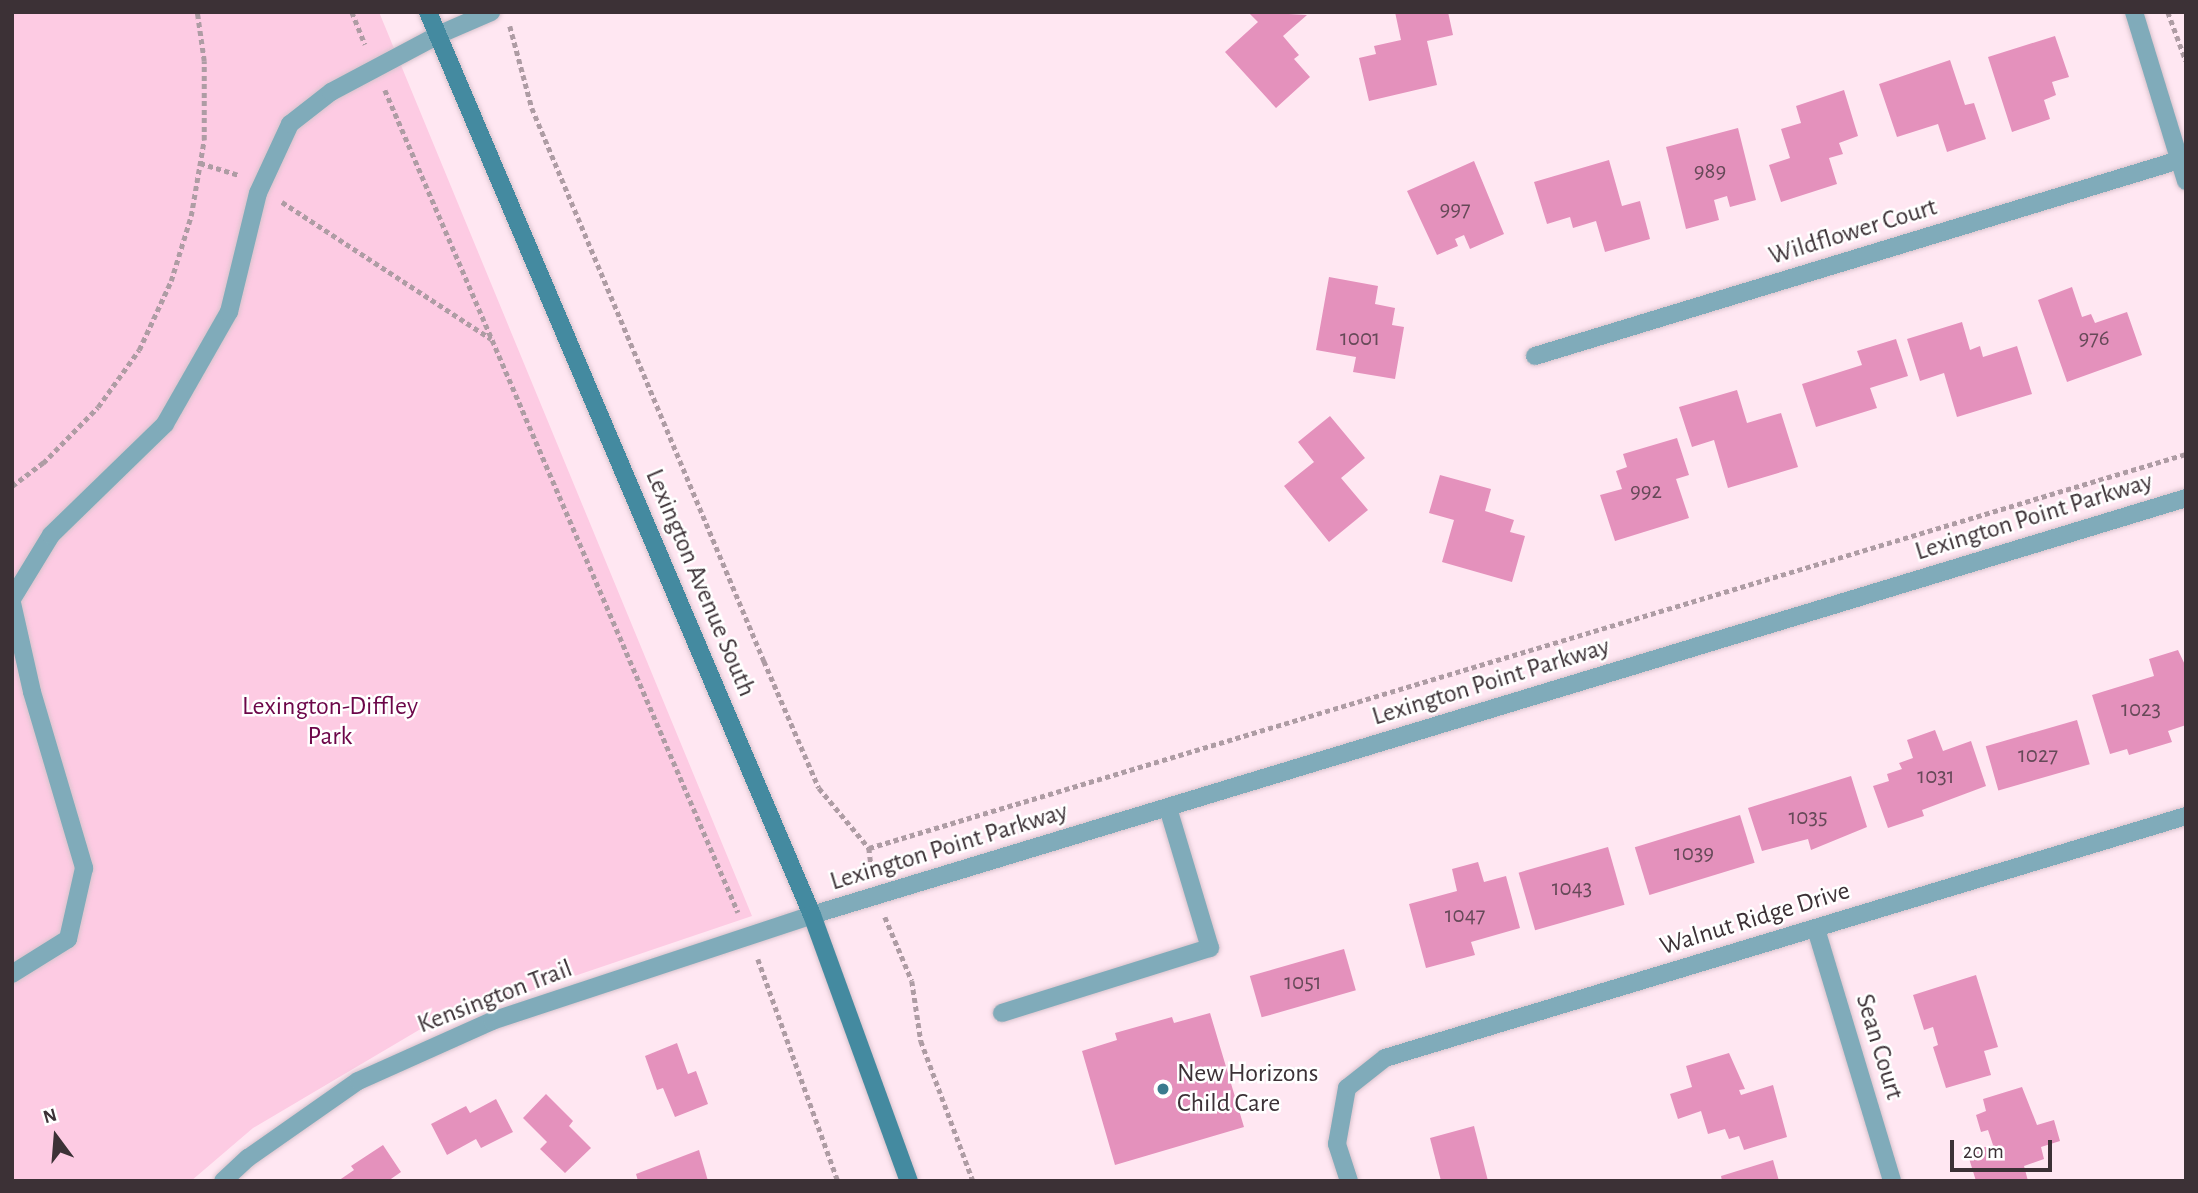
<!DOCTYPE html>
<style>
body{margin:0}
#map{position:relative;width:2198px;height:1193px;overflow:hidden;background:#ffe7f2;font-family:"Alegreya Sans",sans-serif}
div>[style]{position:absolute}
.green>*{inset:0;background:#fdcbe3}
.building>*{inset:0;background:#e491bc;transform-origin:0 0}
.path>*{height:4.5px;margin-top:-2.25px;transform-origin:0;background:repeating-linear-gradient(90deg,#ae9ca4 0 5px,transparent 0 8.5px)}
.roads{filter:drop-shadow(0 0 2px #d8c3cc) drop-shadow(0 0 2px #d8c3cc)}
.lane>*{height:18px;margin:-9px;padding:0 9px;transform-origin:9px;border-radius:9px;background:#80abba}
.street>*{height:18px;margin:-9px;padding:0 9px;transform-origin:9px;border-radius:9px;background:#80abba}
.secondary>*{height:18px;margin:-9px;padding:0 9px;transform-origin:9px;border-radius:9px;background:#448aa0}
.dots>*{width:19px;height:19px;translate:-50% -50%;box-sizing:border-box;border:4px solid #fff;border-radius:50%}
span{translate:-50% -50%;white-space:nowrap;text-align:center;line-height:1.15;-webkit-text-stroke:5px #fff;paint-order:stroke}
.number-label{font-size:23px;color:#664958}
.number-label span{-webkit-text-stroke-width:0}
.street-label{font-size:26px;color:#3c3136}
.park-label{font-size:26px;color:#6c0649}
.poi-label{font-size:26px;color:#3c3136}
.left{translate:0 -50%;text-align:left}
.frame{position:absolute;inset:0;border:14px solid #3c3136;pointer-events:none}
.north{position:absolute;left:21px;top:1102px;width:70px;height:70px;-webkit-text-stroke:5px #fff;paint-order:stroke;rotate:344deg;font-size:19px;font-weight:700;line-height:28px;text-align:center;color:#3c3136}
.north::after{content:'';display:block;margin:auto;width:24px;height:32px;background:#3c3136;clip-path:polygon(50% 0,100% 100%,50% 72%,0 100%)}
.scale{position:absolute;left:1950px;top:1140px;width:102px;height:32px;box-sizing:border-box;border:4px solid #3c3136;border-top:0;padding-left:9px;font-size:21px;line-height:24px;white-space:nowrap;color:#3c3136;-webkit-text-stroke:5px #fff;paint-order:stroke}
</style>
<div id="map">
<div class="green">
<div style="clip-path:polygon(12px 12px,379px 12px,752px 916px,424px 1027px,253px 1128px,191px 1181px,12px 1181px)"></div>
</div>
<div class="building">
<div style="clip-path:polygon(1248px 12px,1307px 15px,1283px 36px,1299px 55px,1294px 59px,1310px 77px,1276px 108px,1225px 52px,1258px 22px)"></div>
<div style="clip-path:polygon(1395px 12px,1448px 12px,1453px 35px,1427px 41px,1437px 85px,1369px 101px,1359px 58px,1376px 54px,1374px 46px,1401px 40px)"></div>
<div style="clip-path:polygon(2055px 36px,2069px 77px,2052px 82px,2056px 95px,2044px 100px,2050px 119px,2012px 132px,1988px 57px)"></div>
<div style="clip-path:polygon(1950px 60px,1965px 105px,1974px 103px,1986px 139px,1947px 152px,1938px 124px,1897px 137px,1879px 84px)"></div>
<div style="clip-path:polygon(1844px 90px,1858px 136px,1839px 143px,1843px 154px,1829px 158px,1837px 184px,1781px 202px,1769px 165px,1790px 158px,1781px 129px,1801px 123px,1796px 106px)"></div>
<div style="clip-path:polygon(1738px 128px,1756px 200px,1730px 207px,1727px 196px,1714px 200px,1719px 220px,1686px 229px,1666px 147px)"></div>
<div style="clip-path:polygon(1609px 160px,1622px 206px,1640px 201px,1650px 239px,1605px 252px,1596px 221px,1573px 228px,1570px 217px,1547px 224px,1534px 182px)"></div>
<div style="clip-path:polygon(1474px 161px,1504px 234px,1470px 249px,1464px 235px,1455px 239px,1458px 246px,1437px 255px,1407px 191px)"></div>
<div style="clip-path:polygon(1329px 277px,1378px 286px,1375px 304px,1395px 308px,1392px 325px,1404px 327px,1395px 379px,1353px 372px,1356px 357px,1316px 350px)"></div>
<div style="clip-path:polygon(2072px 287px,2082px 317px,2091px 314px,2095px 323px,2127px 312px,2142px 355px,2067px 382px,2038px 300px)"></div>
<div style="clip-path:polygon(1962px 322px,1970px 350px,1980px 346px,1983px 357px,2017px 346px,2032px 394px,1957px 417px,1944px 373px,1920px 381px,1907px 339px)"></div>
<div style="clip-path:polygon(1896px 339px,1908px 376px,1870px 388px,1877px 408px,1816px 427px,1802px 384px,1862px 365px,1857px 351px)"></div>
<div style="clip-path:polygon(1737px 390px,1747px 423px,1781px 413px,1798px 467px,1728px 488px,1714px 440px,1692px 447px,1679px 407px)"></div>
<div style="clip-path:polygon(1330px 416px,1365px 458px,1341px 478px,1368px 510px,1329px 542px,1284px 486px,1314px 462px,1298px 442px)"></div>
<div style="clip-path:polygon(1677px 438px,1689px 475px,1676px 479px,1689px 518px,1615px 541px,1600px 495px,1622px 489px,1616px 471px,1627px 467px,1623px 454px)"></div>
<div style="clip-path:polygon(1440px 475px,1491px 489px,1485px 511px,1514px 520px,1510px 532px,1525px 536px,1512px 582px,1442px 562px,1454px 520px,1429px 513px)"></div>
<div style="clip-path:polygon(2178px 650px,2186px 667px,2186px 725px,2168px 731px,2172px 742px,2129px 755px,2127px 749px,2110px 754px,2092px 695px,2154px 676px,2149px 659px)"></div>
<div style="left:2077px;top:720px;width:46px;height:95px;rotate:74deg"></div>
<div style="clip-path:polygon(1935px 730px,1943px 751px,1971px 741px,1986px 786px,1922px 810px,1924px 816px,1888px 828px,1873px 786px,1889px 781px,1887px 774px,1902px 769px,1899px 763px,1913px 758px,1907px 740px)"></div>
<div style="clip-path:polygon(1851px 776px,1867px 827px,1811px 850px,1808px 839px,1762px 851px,1748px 808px)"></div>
<div style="left:1740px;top:815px;width:50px;height:110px;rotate:73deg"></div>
<div style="left:1608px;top:847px;width:60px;height:93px;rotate:74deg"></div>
<div style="clip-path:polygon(1478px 862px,1484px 882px,1506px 876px,1520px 928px,1471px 942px,1475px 955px,1426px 968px,1409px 904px,1457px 891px,1452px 869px)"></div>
<div style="left:1344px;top:949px;width:43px;height:98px;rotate:74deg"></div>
<div style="clip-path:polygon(1976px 975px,1998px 1047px,1984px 1051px,1991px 1075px,1946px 1088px,1933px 1047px,1938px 1045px,1933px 1027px,1924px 1030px,1913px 995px)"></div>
<div style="clip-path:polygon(1210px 1013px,1244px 1127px,1115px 1165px,1082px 1051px,1117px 1040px,1115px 1033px,1172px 1017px,1174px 1023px)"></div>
<div style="clip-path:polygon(677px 1043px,688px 1074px,696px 1071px,708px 1104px,675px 1117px,663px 1088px,657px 1090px,645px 1056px)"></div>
<div style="clip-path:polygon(1729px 1053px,1745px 1089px,1739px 1090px,1741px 1095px,1773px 1085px,1787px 1137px,1744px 1150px,1739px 1136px,1729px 1139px,1725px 1129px,1708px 1134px,1701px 1111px,1678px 1119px,1670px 1094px,1692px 1087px,1686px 1066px)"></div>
<div style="clip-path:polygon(2022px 1087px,2037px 1125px,2054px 1120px,2060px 1141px,2041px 1147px,2044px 1159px,2024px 1166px,2028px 1181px,1976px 1181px,1967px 1152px,1993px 1145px,1988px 1130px,1981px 1132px,1976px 1115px,1986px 1111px,1983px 1099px)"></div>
<div style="clip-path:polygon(546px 1094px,573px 1121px,569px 1126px,591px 1148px,565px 1173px,540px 1149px,547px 1142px,523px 1118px)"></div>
<div style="clip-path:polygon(496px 1099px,513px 1132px,481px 1148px,476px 1139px,447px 1155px,431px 1124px,466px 1106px,470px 1113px)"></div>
<div style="clip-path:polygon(1474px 1126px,1488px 1181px,1441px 1181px,1430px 1138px)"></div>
<div style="clip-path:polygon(383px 1145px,401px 1172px,388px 1181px,338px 1181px,354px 1170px,351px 1166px)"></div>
<div style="clip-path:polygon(699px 1150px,708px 1181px,638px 1181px,636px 1174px)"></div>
<div style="clip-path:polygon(1773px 1160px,1779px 1181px,1722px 1181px,1721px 1176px)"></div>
</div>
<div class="path">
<div style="left:352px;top:12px;width:35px;rotate:68deg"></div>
<div style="left:2168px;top:12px;width:52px;rotate:69.8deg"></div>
<div style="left:510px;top:26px;width:85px;rotate:75deg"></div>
<div style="left:532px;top:108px;width:600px;rotate:67.24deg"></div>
<div style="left:764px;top:661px;width:138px;rotate:66.6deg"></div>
<div style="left:819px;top:788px;width:78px;rotate:50.2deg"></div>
<div style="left:869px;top:848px;width:24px;rotate:83deg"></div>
<div style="left:385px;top:90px;width:895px;rotate:66.76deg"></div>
<div style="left:200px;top:163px;width:41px;rotate:17.1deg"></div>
<div style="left:282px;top:202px;width:250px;rotate:33.2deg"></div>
<div style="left:12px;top:486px;width:39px;rotate:-37deg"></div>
<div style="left:43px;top:463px;width:78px;rotate:-45.5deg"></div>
<div style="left:98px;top:407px;width:70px;rotate:-54.3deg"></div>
<div style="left:139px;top:350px;width:76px;rotate:-65.1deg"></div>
<div style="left:171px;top:281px;width:68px;rotate:-72.9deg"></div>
<div style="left:191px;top:216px;width:77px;rotate:-80.3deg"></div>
<div style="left:204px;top:140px;width:79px;rotate:-90deg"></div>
<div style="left:204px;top:61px;width:49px;rotate:-98.1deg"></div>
<div style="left:869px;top:848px;width:1375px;rotate:-16.66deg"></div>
<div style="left:885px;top:917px;width:69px;rotate:67.1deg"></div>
<div style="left:912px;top:981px;width:61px;rotate:81.5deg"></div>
<div style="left:921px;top:1041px;width:149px;rotate:69.6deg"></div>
<div style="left:758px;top:959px;width:236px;rotate:70.2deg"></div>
</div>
<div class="roads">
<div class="lane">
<div style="left:12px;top:599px;width:75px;rotate:-58.6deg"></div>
<div style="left:51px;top:535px;width:159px;rotate:-44.2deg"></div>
<div style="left:165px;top:424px;width:129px;rotate:-60.3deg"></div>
<div style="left:229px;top:312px;width:122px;rotate:-76.3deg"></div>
<div style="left:258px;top:193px;width:76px;rotate:-65.1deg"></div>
<div style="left:290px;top:124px;width:52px;rotate:-38deg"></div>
<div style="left:331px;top:92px;width:121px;rotate:-28deg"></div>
<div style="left:12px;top:603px;width:91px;rotate:77.3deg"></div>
<div style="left:32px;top:692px;width:184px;rotate:73.5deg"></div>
<div style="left:84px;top:868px;width:73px;rotate:102.7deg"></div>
<div style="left:68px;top:939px;width:66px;rotate:148deg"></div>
<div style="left:1002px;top:1013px;width:218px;rotate:-17.4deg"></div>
<div style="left:1210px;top:948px;width:146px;rotate:-106.7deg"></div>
</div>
<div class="street">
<div style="left:2134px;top:12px;width:177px;rotate:72.9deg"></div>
<div style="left:438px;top:35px;width:58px;rotate:-23.5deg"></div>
<div style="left:1535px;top:356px;width:680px;rotate:-16.92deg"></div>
<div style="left:1816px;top:929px;width:263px;rotate:73.2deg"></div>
<div style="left:223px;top:1181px;width:34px;rotate:-43deg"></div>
<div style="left:248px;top:1158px;width:134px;rotate:-35deg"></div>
<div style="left:358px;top:1081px;width:147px;rotate:-24.1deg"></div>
<div style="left:492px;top:1021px;width:337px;rotate:-18.3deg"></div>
<div style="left:812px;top:915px;width:1436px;rotate:-16.88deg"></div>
<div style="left:1349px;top:1181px;width:39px;rotate:-108deg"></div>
<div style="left:1337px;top:1144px;width:57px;rotate:-79.9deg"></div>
<div style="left:1347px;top:1088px;width:48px;rotate:-38.3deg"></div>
<div style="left:1385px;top:1058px;width:837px;rotate:-16.81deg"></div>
</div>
<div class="secondary">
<div style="left:428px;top:12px;width:981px;rotate:66.96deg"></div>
<div style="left:812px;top:915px;width:283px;rotate:70deg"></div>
</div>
</div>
<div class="dots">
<div style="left:1163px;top:1089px;background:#3a7a8e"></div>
</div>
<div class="number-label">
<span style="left:1710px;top:172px">989</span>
<span style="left:1455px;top:210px">997</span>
<span style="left:1360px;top:339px">1001</span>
<span style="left:2094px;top:339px">976</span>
<span style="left:1646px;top:492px">992</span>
<span style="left:2141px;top:710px">1023</span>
<span style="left:2038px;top:756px">1027</span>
<span style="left:1936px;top:777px">1031</span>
<span style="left:1808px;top:818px">1035</span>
<span style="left:1694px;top:854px">1039</span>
<span style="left:1572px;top:889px">1043</span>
<span style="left:1465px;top:916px">1047</span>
<span style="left:1303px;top:983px">1051</span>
</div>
<div class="street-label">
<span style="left:1853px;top:232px;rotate:-17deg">Wildflower Court</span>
<span style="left:2034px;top:517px;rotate:-17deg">Lexington Point Parkway</span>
<span style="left:700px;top:583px;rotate:67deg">Lexington Avenue South</span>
<span style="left:1491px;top:682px;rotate:-17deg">Lexington Point Parkway</span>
<span style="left:949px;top:847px;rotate:-17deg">Lexington Point Parkway</span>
<span style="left:1755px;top:919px;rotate:-17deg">Walnut Ridge Drive</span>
<span style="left:495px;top:997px;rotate:-21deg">Kensington Trail</span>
<span style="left:1879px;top:1047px;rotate:73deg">Sean Court</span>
</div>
<div class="park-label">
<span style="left:330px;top:722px">Lexington-Diffley<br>Park</span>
</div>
<div class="poi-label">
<span class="left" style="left:1177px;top:1089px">New Horizons<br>Child Care</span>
</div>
<div class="frame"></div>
<div class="north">N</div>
<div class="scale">20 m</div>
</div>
